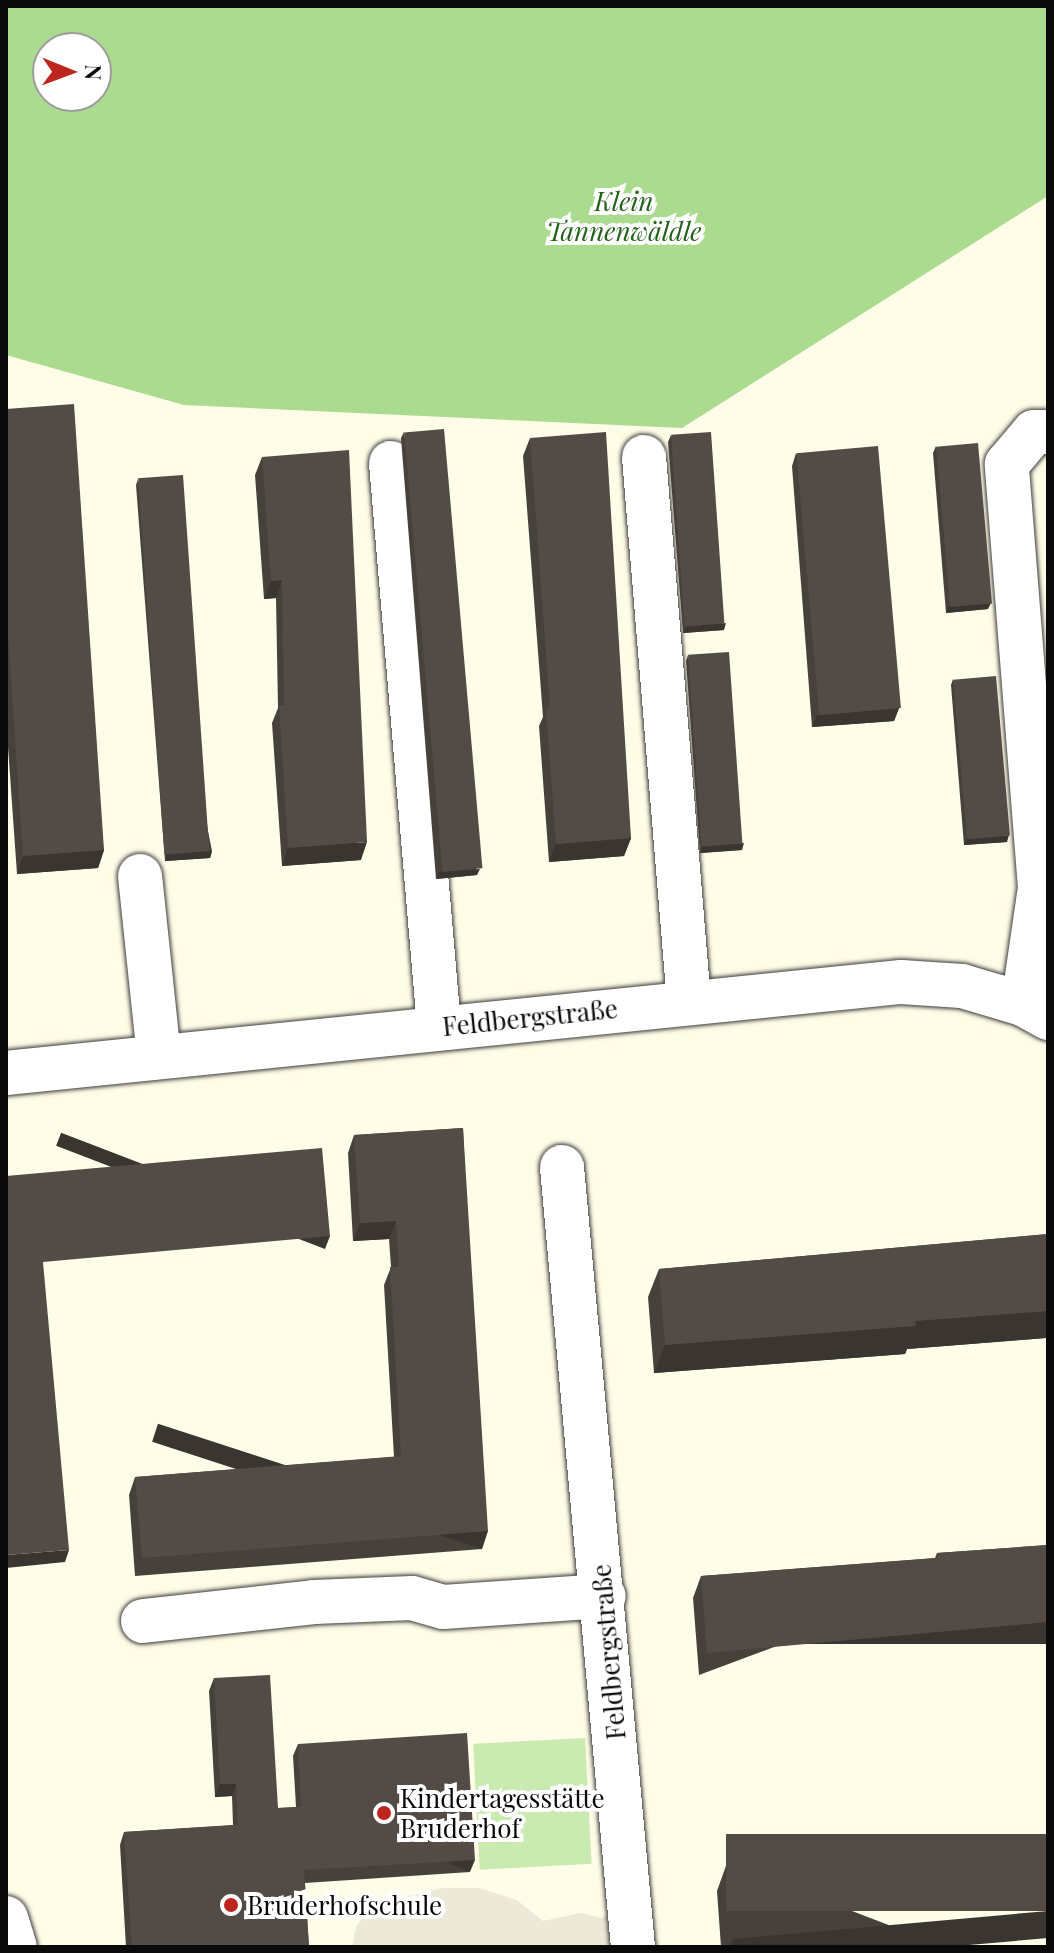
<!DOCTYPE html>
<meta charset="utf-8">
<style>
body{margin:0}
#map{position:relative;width:1054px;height:1953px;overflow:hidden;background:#fffce7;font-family:"Playfair Display",serif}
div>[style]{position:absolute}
.green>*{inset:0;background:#c9eab0;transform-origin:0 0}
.forest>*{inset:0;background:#aadb8f}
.plaza>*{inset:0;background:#ede9d8}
.roads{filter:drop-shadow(0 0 2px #3d3d3d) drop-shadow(0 0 2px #3d3d3d)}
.minor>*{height:44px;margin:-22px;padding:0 22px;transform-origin:22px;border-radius:22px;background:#fff}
.wall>*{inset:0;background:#47413c}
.shaded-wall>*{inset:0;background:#3a3531;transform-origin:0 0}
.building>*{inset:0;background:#534c46;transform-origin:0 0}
.dots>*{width:22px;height:22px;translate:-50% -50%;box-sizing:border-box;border:4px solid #fff;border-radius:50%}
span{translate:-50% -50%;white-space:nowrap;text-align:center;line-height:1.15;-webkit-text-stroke:8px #fff;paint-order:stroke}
.park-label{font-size:26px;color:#22621a;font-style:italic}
.street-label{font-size:26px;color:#0a0a0a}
.poi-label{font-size:26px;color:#0a0a0a}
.left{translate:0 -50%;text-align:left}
.frame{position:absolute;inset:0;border:8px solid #0a0a0a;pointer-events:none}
.north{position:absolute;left:32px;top:32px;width:80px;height:80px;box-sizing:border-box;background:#fff;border:2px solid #9d9d9d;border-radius:50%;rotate:91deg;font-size:22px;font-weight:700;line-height:32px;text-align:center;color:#0a0a0a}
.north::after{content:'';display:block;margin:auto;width:28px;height:36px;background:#bd261f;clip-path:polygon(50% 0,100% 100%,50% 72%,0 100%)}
</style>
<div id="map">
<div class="green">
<div style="left:585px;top:1738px;width:126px;height:112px;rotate:87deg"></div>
</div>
<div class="forest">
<div style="clip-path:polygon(evenodd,6px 6px,1048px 6px,1048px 196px,682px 428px,184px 405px,6px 355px,6px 6px,48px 48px,96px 48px,96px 96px,48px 96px,48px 48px)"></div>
</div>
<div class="plaza">
<div style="clip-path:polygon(442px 1888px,479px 1888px,517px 1900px,543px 1921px,581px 1913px,602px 1918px,629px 1904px,633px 1947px,352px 1947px,356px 1927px,372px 1905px)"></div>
</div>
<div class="roads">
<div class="minor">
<div style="left:644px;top:457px;width:547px;rotate:85.28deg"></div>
<div style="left:391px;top:463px;width:565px;rotate:85.13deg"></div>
<div style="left:140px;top:876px;width:182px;rotate:84deg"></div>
<div style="left:1023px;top:1004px;width:117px;rotate:-81.7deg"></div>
<div style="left:1040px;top:888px;width:425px;rotate:-94.5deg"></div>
<div style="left:1007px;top:464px;width:42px;rotate:-49.8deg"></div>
<div style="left:1034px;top:432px;width:14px"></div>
<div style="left:6px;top:1073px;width:900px;rotate:-5.81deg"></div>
<div style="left:901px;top:982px;width:61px;rotate:3.8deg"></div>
<div style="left:962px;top:986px;width:64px;rotate:16.4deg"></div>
<div style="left:1023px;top:1004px;width:29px;rotate:29deg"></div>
<div style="left:562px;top:1167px;width:783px;rotate:84.8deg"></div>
<div style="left:143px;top:1621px;width:172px;rotate:-6.3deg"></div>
<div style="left:314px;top:1602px;width:98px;rotate:-2.3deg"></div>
<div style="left:412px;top:1598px;width:32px;rotate:16deg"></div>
<div style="left:443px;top:1607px;width:161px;rotate:-3.9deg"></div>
<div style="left:6px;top:1918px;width:30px;rotate:73deg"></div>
</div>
</div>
<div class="wall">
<div style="clip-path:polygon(6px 409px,104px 850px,98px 868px,17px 874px,6px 719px)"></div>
<div style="clip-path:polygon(404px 432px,477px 875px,436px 879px,401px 438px)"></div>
<div style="clip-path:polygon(671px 435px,724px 630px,683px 633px,668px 442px)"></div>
<div style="clip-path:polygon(530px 438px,631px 838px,624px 856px,549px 862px,539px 726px,543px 717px,523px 456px)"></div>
<div style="clip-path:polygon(936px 446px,988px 609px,946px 613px,933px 453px)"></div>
<div style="clip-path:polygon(796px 453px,899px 708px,894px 721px,812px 727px,792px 466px)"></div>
<div style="clip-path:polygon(262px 457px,361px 860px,282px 866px,272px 723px,278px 708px,276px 598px,264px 599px,255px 475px)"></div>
<div style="clip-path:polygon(138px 479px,212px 851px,210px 858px,165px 861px,136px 485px)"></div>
<div style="clip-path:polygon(688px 655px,742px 850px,700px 853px,686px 661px)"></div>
<div style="clip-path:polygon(953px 679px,1007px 842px,964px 845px,951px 685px)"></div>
<div style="clip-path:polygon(463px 1128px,482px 1549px,135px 1576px,129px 1495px,135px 1477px,394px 1457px,384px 1285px,391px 1267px,389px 1239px,353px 1241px,348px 1153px,354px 1135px)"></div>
<div style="clip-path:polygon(1048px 1234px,1048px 1334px,1046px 1338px,907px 1349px,905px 1354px,654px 1373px,648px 1297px,659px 1269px)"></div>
<div style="clip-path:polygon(1048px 1545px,699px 1675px,693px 1598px,701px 1576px,935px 1558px,937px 1553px)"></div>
<div style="clip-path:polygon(214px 1678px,278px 1808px,296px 1807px,293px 1756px,298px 1744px,470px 1872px,305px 1883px,309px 1947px,126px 1947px,120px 1845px,124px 1832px,233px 1825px,232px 1796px,215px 1797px,209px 1691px)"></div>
<div style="clip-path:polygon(727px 1863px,946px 1947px,721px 1947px,717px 1891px)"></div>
</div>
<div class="shaded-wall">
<div style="clip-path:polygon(282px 580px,276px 598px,264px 599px,271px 581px)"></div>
<div style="clip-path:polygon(991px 603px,988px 609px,946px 613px,948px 606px)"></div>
<div style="clip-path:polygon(726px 623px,724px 630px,683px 633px,686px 627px)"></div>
<div style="clip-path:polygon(899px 708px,894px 721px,812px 727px,817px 715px)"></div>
<div style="clip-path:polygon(1009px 835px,1007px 842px,964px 845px,966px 839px)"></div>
<div style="clip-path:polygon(631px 838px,624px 856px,549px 862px,556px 844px)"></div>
<div style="clip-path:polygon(367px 842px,361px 860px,282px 866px,288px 848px)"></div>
<div style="clip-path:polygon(744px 843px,742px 850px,700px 853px,703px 846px)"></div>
<div style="clip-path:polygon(104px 850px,98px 868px,17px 874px,23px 856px)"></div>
<div style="clip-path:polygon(212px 851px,210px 858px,165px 861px,167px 855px)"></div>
<div style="clip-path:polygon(480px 869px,477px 875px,436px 879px,439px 872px)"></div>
<div style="clip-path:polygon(396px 1221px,389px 1239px,353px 1241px,360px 1223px)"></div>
<div style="left:330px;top:1236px;width:14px;height:288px;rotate:111deg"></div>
<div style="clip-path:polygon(1048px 1311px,1048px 1334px,1046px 1338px,907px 1349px,905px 1354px,654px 1373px,665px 1345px,915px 1321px)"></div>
<div style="left:488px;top:1531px;width:19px;height:347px;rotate:108deg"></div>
<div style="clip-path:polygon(69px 1550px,65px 1562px,6px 1568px,6px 1555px)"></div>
<div style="left:1048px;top:1622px;width:22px;height:342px;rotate:90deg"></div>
<div style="clip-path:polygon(220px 1784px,236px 1784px,232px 1796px,215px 1797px)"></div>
<div style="left:475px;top:1860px;width:13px;height:171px;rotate:113deg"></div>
<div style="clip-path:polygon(1048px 1911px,1048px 1938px,946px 1947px,730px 1947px,733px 1939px)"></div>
</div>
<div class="building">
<div style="clip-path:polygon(74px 404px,104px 850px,23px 856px,6px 606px,6px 409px)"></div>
<div style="left:444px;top:429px;width:441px;height:40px;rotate:85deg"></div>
<div style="clip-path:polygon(606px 432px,631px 838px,556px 844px,546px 709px,550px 708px,530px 438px)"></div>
<div style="left:711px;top:432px;width:192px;height:40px;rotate:86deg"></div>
<div style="left:978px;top:443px;width:161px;height:42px;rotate:85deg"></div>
<div style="left:878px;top:446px;width:263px;height:82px;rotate:85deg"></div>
<div style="clip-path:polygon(349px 450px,367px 842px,288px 848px,279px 705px,284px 705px,282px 580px,271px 581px,262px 457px)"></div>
<div style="left:183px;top:475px;width:377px;height:45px;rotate:86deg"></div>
<div style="left:729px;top:652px;width:192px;height:41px;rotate:86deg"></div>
<div style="left:996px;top:676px;width:160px;height:43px;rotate:85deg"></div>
<div style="clip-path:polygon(463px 1128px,488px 1531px,142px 1558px,135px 1477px,401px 1456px,390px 1267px,399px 1267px,396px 1221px,360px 1223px,354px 1135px)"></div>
<div style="clip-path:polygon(322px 1148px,330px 1236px,43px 1262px,69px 1550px,6px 1555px,6px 1176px)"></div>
<div style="clip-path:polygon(1048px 1234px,1048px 1311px,915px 1321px,916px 1326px,665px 1345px,659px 1269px)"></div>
<div style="clip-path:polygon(1048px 1545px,1048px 1622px,707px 1653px,701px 1576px,938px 1558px,937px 1553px)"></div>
<div style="clip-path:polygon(270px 1675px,278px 1808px,301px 1807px,298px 1744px,467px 1733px,475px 1860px,304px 1870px,309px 1947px,132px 1947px,124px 1832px,238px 1825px,236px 1784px,220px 1784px,214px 1678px)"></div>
<div style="left:1048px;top:1834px;width:77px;height:322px;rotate:90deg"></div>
</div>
<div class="dots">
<div style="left:384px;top:1813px;background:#bd261f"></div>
<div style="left:231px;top:1905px;background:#bd261f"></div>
</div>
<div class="park-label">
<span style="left:624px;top:216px">Klein<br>Tannenwäldle</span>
</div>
<div class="street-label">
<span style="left:530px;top:1017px;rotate:-6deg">Feldbergstraße</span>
<span style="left:608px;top:1652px;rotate:-95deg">Feldbergstraße</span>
</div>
<div class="poi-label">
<span class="left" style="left:400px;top:1813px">Kindertagesstätte<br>Bruderhof</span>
<span class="left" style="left:247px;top:1905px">Bruderhofschule</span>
</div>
<div class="frame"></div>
<div class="north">N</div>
</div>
